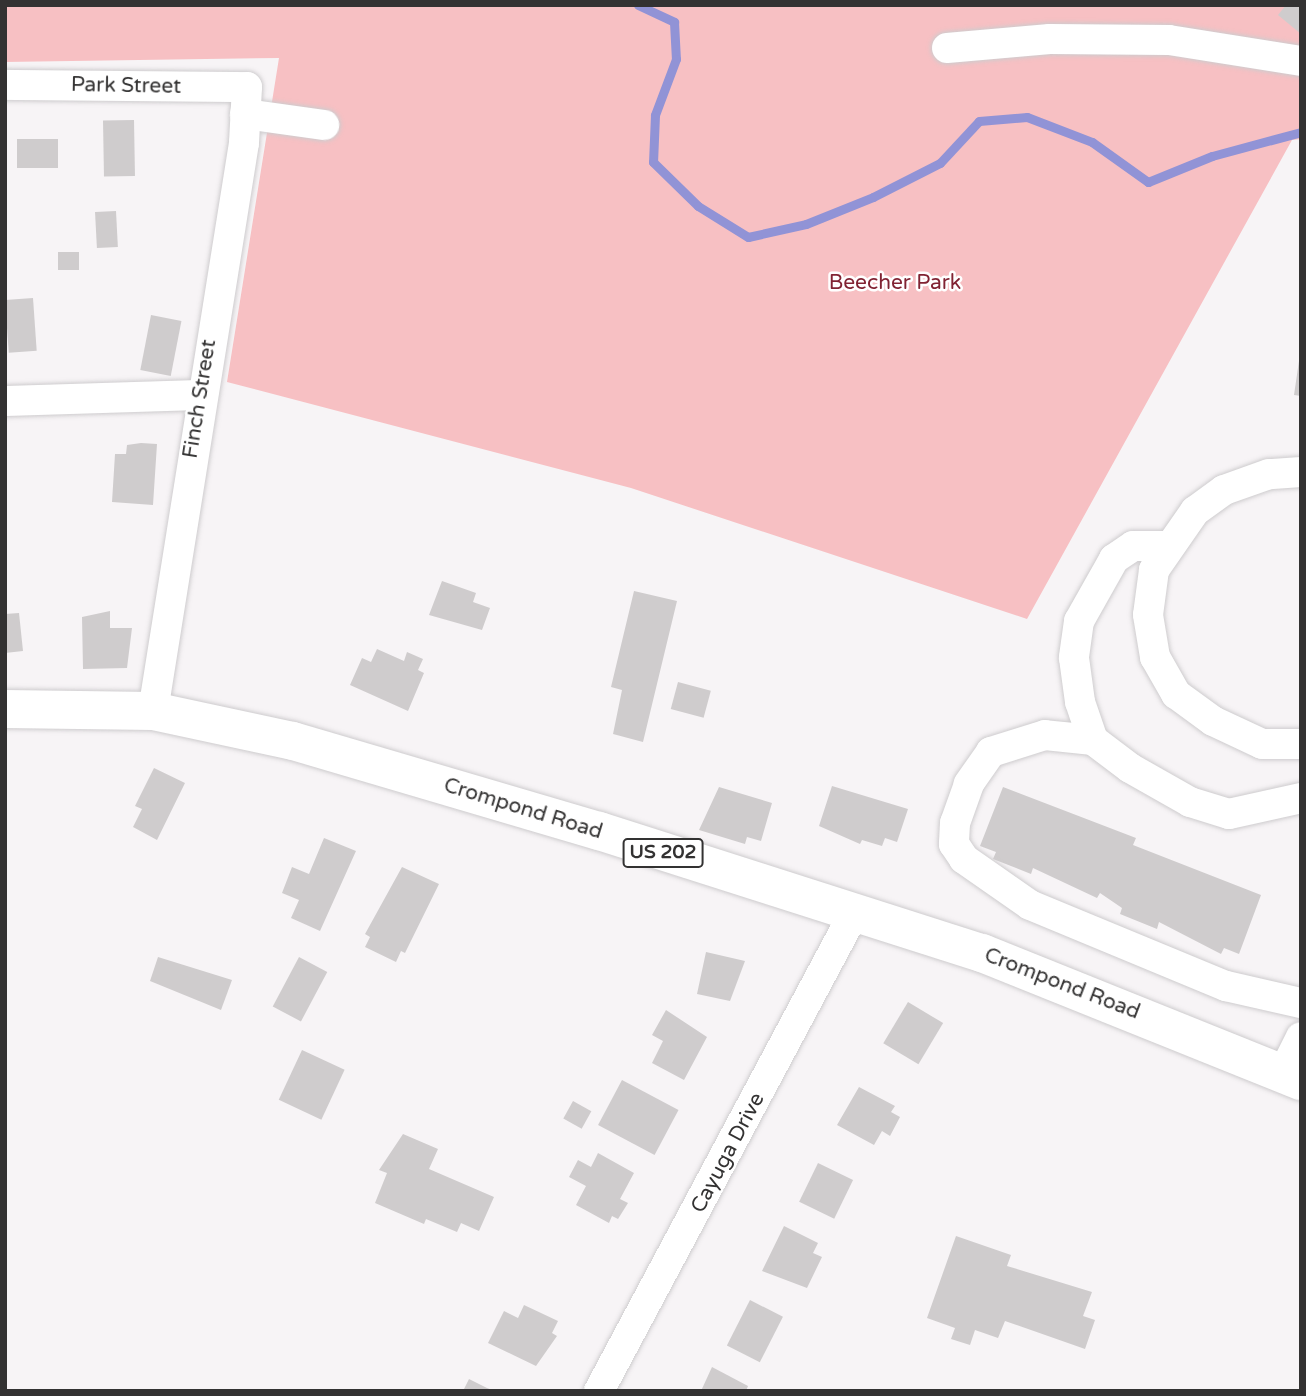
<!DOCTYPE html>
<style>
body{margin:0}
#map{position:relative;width:1306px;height:1396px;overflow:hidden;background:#f7f4f6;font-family:"Varela Round",sans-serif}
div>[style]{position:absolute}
.green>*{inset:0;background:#f7c0c3}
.stream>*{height:9px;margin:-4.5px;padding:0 4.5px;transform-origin:4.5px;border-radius:4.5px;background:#9193d6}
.building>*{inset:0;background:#cfcccd;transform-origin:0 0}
.roads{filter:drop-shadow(0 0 2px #ceccce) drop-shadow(0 0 2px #ceccce)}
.minor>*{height:30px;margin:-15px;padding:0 15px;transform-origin:15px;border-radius:15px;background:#fff}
.major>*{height:38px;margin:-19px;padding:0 19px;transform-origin:19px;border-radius:19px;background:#fff}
span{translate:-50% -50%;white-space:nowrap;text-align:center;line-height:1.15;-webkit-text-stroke:5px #fff;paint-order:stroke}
.shield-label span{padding:2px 5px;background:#fff;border:2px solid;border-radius:5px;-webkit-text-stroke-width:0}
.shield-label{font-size:19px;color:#333232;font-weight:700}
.street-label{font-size:21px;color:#333232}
.park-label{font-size:21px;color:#812333}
.frame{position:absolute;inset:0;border:7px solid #333232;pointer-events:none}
</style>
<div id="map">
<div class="green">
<div style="clip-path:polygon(5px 5px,1301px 5px,1301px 139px,1292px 140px,1027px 619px,631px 488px,227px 382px,279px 58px,5px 62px)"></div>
</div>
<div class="stream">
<div style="left:638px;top:5px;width:40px;rotate:25deg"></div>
<div style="left:674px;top:22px;width:37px;rotate:87deg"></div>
<div style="left:676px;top:59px;width:60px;rotate:110.6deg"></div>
<div style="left:655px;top:115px;width:47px;rotate:92.4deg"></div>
<div style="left:653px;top:162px;width:63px;rotate:44.4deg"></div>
<div style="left:698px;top:206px;width:59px;rotate:31.8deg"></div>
<div style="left:748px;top:237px;width:59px;rotate:-12.6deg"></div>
<div style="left:806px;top:224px;width:72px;rotate:-21.9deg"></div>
<div style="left:873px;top:197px;width:75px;rotate:-26.9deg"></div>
<div style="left:940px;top:163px;width:57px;rotate:-47.1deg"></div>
<div style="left:979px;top:121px;width:48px;rotate:-4.8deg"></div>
<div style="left:1027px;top:117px;width:70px;rotate:21deg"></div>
<div style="left:1092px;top:142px;width:69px;rotate:35.5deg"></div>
<div style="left:1148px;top:182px;width:69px;rotate:-22.1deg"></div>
<div style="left:1212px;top:156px;width:92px;rotate:-15.1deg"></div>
</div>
<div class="building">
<div style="clip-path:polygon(1286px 5px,1301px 5px,1301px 34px,1278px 15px)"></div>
<div style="left:134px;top:120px;width:56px;height:31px;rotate:89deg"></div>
<div style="left:17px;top:139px;width:41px;height:29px"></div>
<div style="left:116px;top:211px;width:36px;height:21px;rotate:87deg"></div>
<div style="left:58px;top:252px;width:21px;height:18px"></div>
<div style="left:33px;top:298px;width:53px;height:28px;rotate:86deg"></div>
<div style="left:151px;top:315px;width:31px;height:56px;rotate:11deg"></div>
<div style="clip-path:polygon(1299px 361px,1301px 361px,1301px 396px,1294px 395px)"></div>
<div style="clip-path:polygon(141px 443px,157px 444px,153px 505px,112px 502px,115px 454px,126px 454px,127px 445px)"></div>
<div style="clip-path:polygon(442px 581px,476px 593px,473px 602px,490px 608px,482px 630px,429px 615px)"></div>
<div style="clip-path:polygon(634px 591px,677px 601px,643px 742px,613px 734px,622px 690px,611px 687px)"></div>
<div style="clip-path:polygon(110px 611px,110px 628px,132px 628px,127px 668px,83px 669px,82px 617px)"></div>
<div style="clip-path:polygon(19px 613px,23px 651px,5px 653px,5px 614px)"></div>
<div style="clip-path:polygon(377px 649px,404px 661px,407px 652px,423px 659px,418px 670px,424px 673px,408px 711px,350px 685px,362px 658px,371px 662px)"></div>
<div style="left:678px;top:682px;width:34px;height:28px;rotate:15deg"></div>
<div style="clip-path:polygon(154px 768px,185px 783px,157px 840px,133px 827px,142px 809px,135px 806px)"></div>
<div style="clip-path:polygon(832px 786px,908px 809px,897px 842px,885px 838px,882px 846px,862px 840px,860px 844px,819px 826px)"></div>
<div style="clip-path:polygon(719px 787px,772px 803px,761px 841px,747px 837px,745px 844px,699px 830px)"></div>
<div style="clip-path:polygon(1003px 787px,1136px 838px,1133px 845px,1261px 895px,1239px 954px,1224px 948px,1221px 954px,1159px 922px,1157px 929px,1120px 914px,1122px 908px,1100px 893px,1097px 898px,1033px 868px,1031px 874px,993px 859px,996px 852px,980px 846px)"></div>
<div style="clip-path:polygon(324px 838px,356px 851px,320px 931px,291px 918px,299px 900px,282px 893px,292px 867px,309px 874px)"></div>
<div style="clip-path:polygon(402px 867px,439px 884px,405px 953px,401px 951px,396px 962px,365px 947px,370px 937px,365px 934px)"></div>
<div style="clip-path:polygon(706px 952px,745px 961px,730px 1001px,697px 994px)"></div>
<div style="clip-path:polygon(158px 957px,232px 980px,221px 1010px,150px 981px)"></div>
<div style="left:299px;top:957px;width:32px;height:56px;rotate:28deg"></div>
<div style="left:908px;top:1002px;width:41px;height:48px;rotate:31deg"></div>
<div style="clip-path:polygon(666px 1010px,707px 1037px,684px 1080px,652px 1063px,663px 1041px,652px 1035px)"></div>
<div style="left:302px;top:1050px;width:47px;height:55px;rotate:25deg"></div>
<div style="left:622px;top:1080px;width:64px;height:51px;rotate:28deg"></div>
<div style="clip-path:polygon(859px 1087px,895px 1106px,891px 1112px,900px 1117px,890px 1136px,882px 1131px,874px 1145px,837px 1125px)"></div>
<div style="left:573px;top:1101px;width:21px;height:20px;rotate:29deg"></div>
<div style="clip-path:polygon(403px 1134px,438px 1149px,429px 1169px,494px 1197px,479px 1231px,461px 1223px,457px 1232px,426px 1219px,424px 1224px,375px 1203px,387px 1173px,379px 1170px)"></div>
<div style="clip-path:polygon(598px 1153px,634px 1173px,620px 1199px,628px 1203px,618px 1219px,612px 1216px,609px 1223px,576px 1205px,586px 1186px,569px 1177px,578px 1160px,591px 1167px)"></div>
<div style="left:818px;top:1163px;width:39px;height:43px;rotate:26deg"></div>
<div style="clip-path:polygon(784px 1226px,818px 1243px,813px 1253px,822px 1257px,807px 1288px,762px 1271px)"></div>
<div style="clip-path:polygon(956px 1236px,1011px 1255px,1007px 1266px,1092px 1292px,1083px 1316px,1095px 1320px,1085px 1349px,1005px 1321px,998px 1338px,975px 1330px,970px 1345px,951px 1339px,955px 1328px,927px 1318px)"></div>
<div style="left:750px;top:1300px;width:37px;height:51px;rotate:27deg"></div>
<div style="clip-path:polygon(524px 1305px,558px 1321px,552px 1333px,557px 1336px,536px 1366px,488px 1343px,504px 1311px,518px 1318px)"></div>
<div style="clip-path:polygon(712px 1367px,748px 1386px,746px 1391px,701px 1391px)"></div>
<div style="clip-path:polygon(469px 1379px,487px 1388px,495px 1391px,463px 1391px)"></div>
</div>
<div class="roads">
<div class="minor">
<div style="left:947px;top:48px;width:103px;rotate:-5deg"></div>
<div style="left:1050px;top:39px;width:119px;rotate:0.5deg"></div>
<div style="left:1169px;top:40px;width:134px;rotate:9deg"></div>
<div style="left:5px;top:85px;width:242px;rotate:0.5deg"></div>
<div style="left:247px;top:87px;width:56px;rotate:93.1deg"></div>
<div style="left:244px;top:143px;width:575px;rotate:99.1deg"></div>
<div style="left:245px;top:114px;width:80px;rotate:7.9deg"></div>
<div style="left:5px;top:401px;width:195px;rotate:-1.8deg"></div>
<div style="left:1301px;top:472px;width:32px;rotate:176deg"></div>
<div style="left:1269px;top:474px;width:48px;rotate:160.4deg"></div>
<div style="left:1224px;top:490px;width:36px;rotate:144deg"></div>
<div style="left:1195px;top:511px;width:72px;rotate:124.8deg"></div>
<div style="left:1154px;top:570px;width:45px;rotate:97.6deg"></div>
<div style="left:1148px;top:615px;width:43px;rotate:80.5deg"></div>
<div style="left:1155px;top:657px;width:43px;rotate:60.4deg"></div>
<div style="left:1176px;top:694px;width:46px;rotate:36.1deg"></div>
<div style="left:1213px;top:721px;width:54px;rotate:25.1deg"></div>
<div style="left:1262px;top:744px;width:39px"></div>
<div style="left:1167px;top:546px;width:34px;rotate:180deg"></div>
<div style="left:1133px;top:546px;width:23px;rotate:146deg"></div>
<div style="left:1114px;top:559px;width:71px;rotate:119.4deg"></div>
<div style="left:1079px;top:621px;width:37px;rotate:98deg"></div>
<div style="left:1074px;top:658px;width:44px;rotate:82.2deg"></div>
<div style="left:1080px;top:702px;width:40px;rotate:71.1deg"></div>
<div style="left:1093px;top:740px;width:46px;rotate:37.1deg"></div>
<div style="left:1130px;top:768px;width:69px;rotate:29.5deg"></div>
<div style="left:1190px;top:802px;width:41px;rotate:17.1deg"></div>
<div style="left:1229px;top:814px;width:74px;rotate:-12.5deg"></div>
<div style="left:1093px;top:740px;width:48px;rotate:-174.1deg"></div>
<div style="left:1045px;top:735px;width:57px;rotate:162.5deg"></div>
<div style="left:991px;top:752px;width:39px;rotate:125deg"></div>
<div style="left:969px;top:784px;width:41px;rotate:109.7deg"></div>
<div style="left:955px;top:823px;width:21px;rotate:93deg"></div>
<div style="left:954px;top:844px;width:18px;rotate:56deg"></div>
<div style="left:964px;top:859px;width:80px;rotate:34.9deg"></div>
<div style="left:1030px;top:905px;width:212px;rotate:22.5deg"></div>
<div style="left:1226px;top:986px;width:77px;rotate:12.8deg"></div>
<div style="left:1283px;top:1073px;width:40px;rotate:-63.4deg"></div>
<div style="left:599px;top:1391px;width:542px;rotate:-61.92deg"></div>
</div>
<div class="major">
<div style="left:5px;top:709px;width:148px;rotate:0.8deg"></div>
<div style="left:153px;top:711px;width:143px;rotate:12.1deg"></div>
<div style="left:293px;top:741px;width:319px;rotate:16.4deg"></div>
<div style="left:599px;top:831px;width:402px;rotate:17.7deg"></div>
<div style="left:982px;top:953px;width:344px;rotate:21.9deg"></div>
</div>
</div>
<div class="shield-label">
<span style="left:663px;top:853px">US 202</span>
</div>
<div class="street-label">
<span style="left:126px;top:86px;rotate:1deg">Park Street</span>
<span style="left:200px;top:399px;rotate:-81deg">Finch Street</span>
<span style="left:523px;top:809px;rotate:17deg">Crompond Road</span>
<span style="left:1062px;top:984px;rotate:21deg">Crompond Road</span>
<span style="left:728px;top:1153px;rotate:-62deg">Cayuga Drive</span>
</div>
<div class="park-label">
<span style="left:895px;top:283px">Beecher Park</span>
</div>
<div class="frame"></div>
</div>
